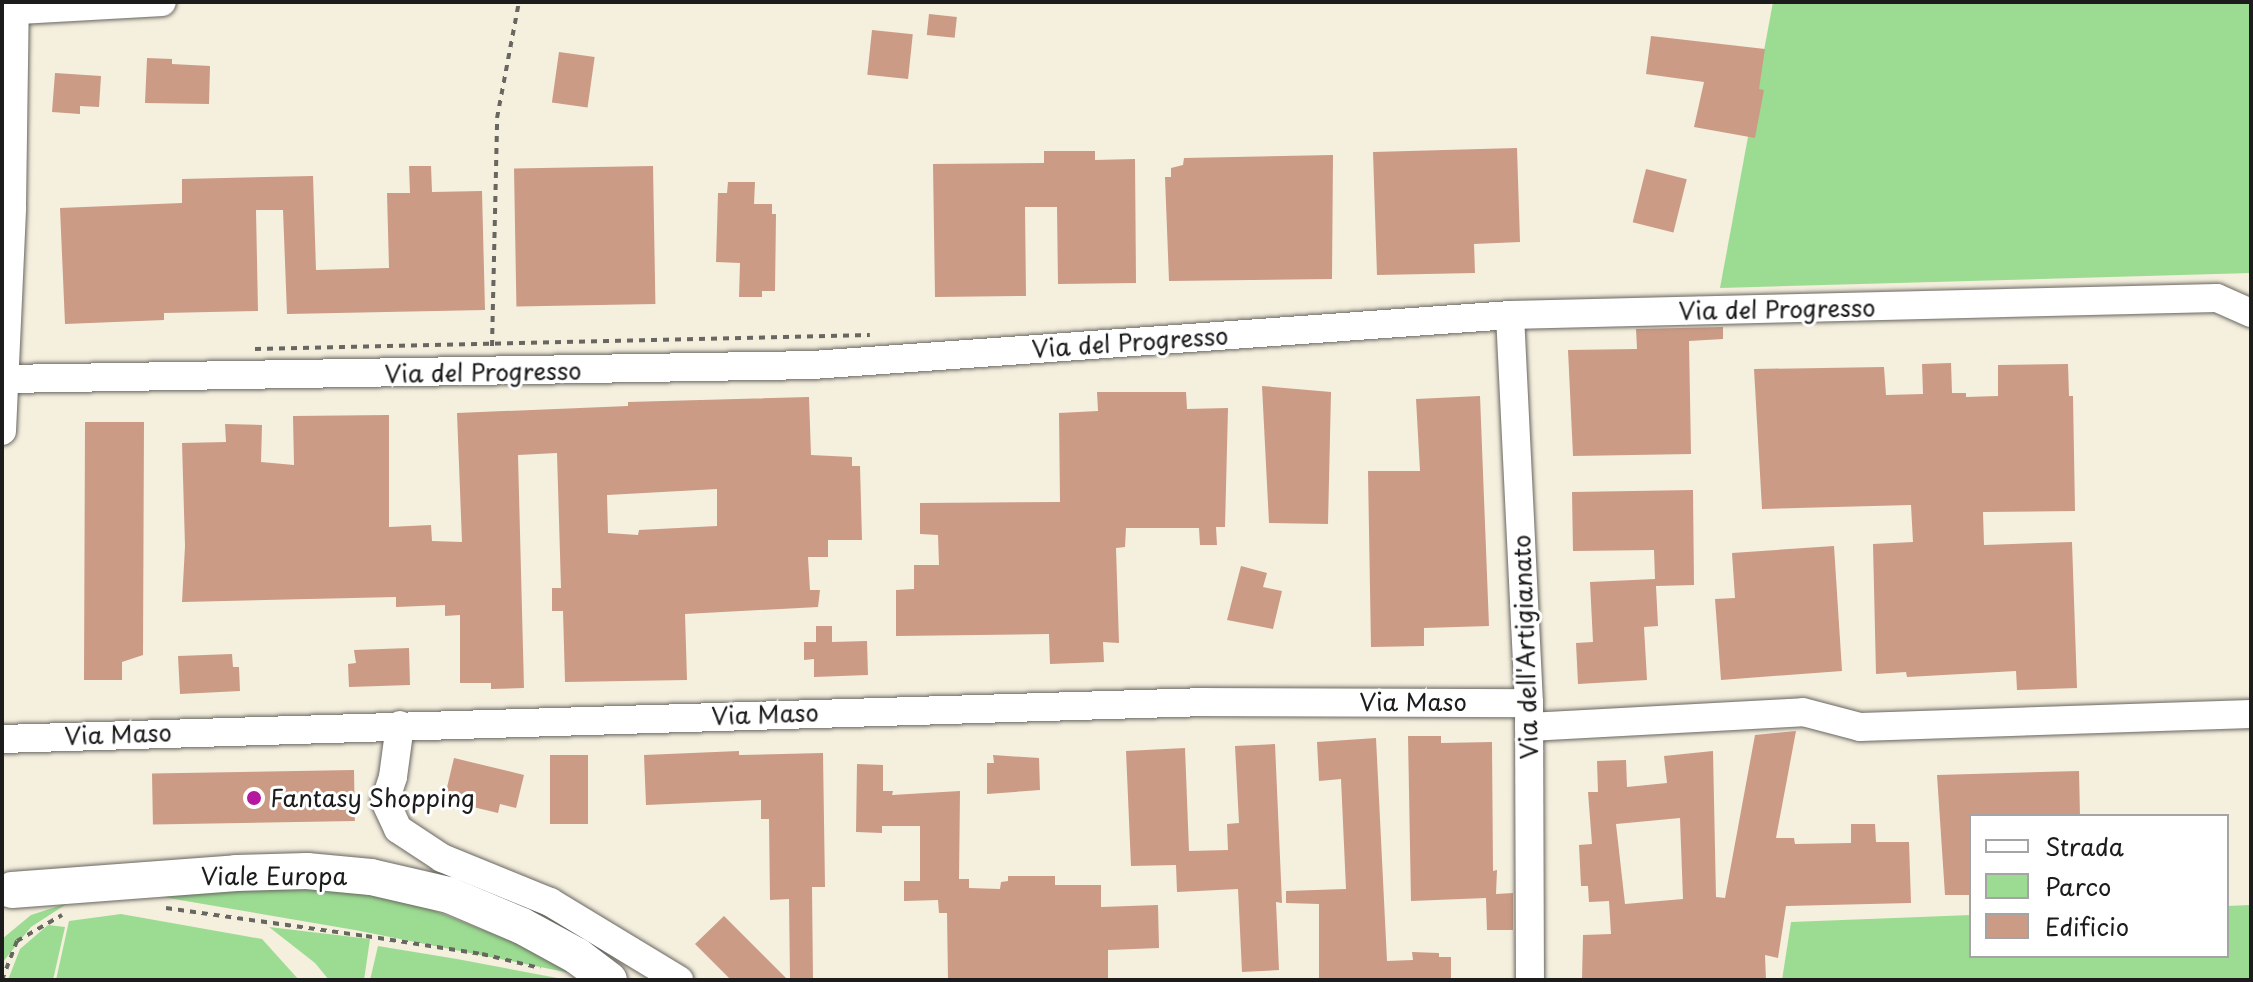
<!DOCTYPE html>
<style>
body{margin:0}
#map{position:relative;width:2253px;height:982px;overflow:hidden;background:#f5efde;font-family:"Playpen Sans",sans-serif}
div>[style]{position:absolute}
.green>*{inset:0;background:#9cdc92}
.building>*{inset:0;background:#cb9b86;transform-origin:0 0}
.path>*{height:4px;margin-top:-2px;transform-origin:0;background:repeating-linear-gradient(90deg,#686660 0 6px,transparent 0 12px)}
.roads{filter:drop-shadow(0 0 2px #686660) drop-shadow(0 0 2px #686660)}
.minor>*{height:28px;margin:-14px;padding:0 14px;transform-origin:14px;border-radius:14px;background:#fff}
.major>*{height:36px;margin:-18px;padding:0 18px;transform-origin:18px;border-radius:18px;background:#fff}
.dots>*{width:22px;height:22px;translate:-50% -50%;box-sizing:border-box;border:4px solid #fff;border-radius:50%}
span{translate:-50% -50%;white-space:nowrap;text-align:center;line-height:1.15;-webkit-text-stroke:6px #fff;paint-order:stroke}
.street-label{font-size:24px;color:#1c1c1c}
.poi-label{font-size:24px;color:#1c1c1c}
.left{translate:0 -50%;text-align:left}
.frame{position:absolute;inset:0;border:4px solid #1c1c1c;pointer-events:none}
.legend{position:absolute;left:1969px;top:814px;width:260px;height:144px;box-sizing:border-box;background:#fff;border:2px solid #a4a4a4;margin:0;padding:10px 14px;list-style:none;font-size:24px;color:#1c1c1c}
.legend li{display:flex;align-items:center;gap:16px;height:40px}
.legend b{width:40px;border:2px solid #a4a4a4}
</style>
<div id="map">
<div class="green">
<div style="clip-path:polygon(1773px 2px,2251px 2px,2251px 273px,1720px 288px)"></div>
<div style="clip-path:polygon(284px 880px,403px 898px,556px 959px,580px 975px,355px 930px,133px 892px)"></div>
<div style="clip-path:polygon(68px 903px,31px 927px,2px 963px,2px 939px,31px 915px)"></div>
<div style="clip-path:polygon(2251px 905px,2251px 980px,1782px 980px,1791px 922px,1971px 915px,1971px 956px,2227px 956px,2227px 906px)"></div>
<div style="clip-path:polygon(121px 914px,262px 939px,299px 980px,56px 980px,69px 921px)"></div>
<div style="clip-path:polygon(48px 925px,65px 927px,53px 980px,8px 980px,20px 949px)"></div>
<div style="clip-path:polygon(269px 927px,370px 939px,364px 980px,329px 980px,315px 963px)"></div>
<div style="clip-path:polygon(378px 946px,457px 959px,568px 980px,370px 980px)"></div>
</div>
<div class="building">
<div style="left:929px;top:14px;width:28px;height:21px;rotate:6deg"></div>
<div style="left:872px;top:30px;width:41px;height:45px;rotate:6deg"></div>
<div style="clip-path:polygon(1651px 36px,1765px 49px,1759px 89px,1764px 90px,1755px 138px,1694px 127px,1704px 82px,1646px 74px)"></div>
<div style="left:559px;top:52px;width:36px;height:51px;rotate:8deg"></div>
<div style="clip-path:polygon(147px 58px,172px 59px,172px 64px,210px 66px,209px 104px,145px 103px)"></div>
<div style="clip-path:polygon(55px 73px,101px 76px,99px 107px,80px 106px,80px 114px,52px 112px)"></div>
<div style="clip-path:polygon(1517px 148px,1520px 242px,1474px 244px,1475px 273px,1377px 275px,1373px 152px)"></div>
<div style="clip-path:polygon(1044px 151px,1095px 151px,1095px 160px,1135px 159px,1136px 283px,1058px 284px,1057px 207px,1025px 207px,1026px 296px,935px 297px,933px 164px,1044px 163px)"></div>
<div style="clip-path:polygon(1333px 155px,1332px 279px,1169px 281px,1165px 177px,1171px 177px,1171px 168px,1183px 165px,1184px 158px)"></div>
<div style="clip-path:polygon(409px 166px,431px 166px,432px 192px,482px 191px,485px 310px,287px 314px,283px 210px,256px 210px,258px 311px,164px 313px,164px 320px,65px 324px,60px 208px,182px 203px,182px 179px,313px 176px,316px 270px,389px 268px,387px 193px,410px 193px)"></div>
<div style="left:653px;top:166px;width:138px;height:139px;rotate:89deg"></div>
<div style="left:1646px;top:169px;width:42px;height:55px;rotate:14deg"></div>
<div style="clip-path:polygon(728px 182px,755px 182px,754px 204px,772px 204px,772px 214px,776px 214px,775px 291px,762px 291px,762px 297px,739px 297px,740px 263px,716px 262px,718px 193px,727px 193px)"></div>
<div style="clip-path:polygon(1723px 327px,1723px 339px,1689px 341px,1691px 454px,1573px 456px,1568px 350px,1637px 349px,1636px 329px)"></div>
<div style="clip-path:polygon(1951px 363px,1952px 393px,1966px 393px,1966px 397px,1998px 396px,1998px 365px,2068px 364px,2069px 396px,2073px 396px,2075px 511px,1983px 512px,1984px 545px,2072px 542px,2077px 688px,2017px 690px,2016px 671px,1907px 677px,1906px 672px,1876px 674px,1873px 544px,1913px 542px,1911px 505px,1762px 509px,1754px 369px,1884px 367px,1886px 395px,1923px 394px,1922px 364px)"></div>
<div style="clip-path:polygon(1262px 386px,1331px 392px,1328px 524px,1269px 523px)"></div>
<div style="clip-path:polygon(1097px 392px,1186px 392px,1187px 409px,1228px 408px,1225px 527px,1216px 527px,1217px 545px,1200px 545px,1199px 528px,1126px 528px,1125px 547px,1116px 548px,1119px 643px,1103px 642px,1104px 662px,1050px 664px,1049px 634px,896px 636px,896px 590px,914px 589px,914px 565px,939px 565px,938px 535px,920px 534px,920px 503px,1060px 502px,1059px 413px,1098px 411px)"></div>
<div style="clip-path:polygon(1480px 396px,1489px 626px,1424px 628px,1424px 646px,1371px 647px,1368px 471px,1420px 471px,1416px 399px)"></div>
<div style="clip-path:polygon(evenodd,809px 397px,811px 455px,852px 457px,852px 466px,860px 466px,862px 540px,828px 540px,828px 557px,808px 557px,810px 590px,820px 590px,818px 607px,685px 614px,687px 680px,565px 682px,563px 611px,552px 611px,552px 588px,561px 588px,557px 453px,518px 455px,524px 688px,491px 689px,491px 683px,460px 683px,460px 615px,445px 616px,445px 605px,396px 607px,396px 597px,182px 602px,185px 546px,182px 443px,226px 442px,225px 424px,262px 425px,261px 462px,294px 465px,293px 416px,389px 415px,389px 527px,431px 525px,432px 541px,462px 542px,457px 413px,628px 406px,628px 402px,809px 397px,717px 489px,717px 526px,639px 530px,638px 535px,608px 533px,607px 495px,717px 489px)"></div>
<div style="clip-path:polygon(85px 422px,144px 422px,143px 655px,122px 662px,122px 680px,84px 680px)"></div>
<div style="clip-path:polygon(1693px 490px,1694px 585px,1656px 586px,1658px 626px,1644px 627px,1647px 680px,1578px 684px,1576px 643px,1593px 642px,1590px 582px,1655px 579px,1654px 550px,1573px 551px,1572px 492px)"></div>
<div style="clip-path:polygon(1834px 546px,1842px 671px,1721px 680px,1715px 599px,1735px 598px,1732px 553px)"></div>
<div style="clip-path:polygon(1241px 566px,1267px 573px,1263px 587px,1282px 591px,1273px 629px,1227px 620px)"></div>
<div style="clip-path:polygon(816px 626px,832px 626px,832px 642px,867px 641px,868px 675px,814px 677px,814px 659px,804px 660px,804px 642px,816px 642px)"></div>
<div style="clip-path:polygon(409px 648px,410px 685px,349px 687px,348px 664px,356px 663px,354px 650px)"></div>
<div style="clip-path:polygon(232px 654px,233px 667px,239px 667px,240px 691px,180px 694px,178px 656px)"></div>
<div style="clip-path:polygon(evenodd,1796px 731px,1776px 838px,1794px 838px,1795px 844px,1851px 843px,1851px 824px,1875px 824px,1876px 842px,1909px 842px,1911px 903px,1786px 906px,1778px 958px,1765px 955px,1766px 980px,1582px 980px,1583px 935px,1611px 934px,1609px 901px,1589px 902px,1588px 886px,1581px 886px,1579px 845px,1592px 844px,1588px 792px,1598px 792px,1597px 761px,1626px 760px,1627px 787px,1667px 783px,1664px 756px,1713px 751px,1716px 897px,1725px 898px,1755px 735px,1796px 731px,1680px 818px,1683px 899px,1625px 904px,1616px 824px,1680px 818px)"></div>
<div style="clip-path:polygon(1408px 736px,1441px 736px,1441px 743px,1492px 742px,1493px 871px,1497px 870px,1496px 894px,1513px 893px,1513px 930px,1487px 930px,1486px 898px,1411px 901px)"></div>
<div style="clip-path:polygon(1376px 738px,1387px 961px,1413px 960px,1412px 952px,1439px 953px,1439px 957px,1451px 957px,1451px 980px,1319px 980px,1319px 904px,1286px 903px,1286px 891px,1346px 889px,1341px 779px,1319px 781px,1317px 742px)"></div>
<div style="clip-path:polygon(1275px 744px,1282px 903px,1276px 902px,1279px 970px,1242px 972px,1238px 889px,1177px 892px,1176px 865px,1131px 866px,1126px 751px,1185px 748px,1189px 851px,1228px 850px,1227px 824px,1239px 823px,1235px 746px)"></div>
<div style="clip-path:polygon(739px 751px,739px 755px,823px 753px,825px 887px,812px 887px,813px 980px,790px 980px,789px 899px,770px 900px,769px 819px,761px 819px,761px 800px,646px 805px,644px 755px)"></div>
<div style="left:550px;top:755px;width:38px;height:69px"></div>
<div style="clip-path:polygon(993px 755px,1039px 758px,1040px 790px,987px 794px,987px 763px,994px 763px)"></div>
<div style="clip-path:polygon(454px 758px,524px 775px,516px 808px,500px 804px,498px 813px,444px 800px)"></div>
<div style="clip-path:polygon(857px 764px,883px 765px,883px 791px,893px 791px,892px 795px,960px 791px,959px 879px,969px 879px,969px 888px,1000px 889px,1001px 882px,1008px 881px,1008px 876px,1055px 876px,1055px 885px,1101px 885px,1101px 907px,1158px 905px,1159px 948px,1108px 950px,1108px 980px,948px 980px,947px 913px,939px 913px,938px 900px,904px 901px,904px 881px,920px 881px,920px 826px,882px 826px,882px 833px,856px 832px)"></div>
<div style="left:354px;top:770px;width:51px;height:202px;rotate:89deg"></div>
<div style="clip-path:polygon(2079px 771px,2080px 816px,1971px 816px,1971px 895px,1945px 895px,1937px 775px)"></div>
<div style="clip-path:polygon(724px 916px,788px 980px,731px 980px,695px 944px)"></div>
</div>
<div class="path">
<div style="left:492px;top:346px;width:228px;rotate:-88.7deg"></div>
<div style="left:497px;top:118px;width:118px;rotate:-79.3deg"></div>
<div style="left:255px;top:349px;width:615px;rotate:-1.3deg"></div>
<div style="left:166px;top:908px;width:202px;rotate:8deg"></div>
<div style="left:366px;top:936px;width:117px;rotate:8.8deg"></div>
<div style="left:482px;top:954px;width:60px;rotate:13.6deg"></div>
<div style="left:2px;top:980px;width:42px;rotate:-69deg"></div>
<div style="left:17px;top:941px;width:52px;rotate:-30deg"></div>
</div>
<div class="roads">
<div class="minor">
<div style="left:2px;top:11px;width:160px;rotate:-3.2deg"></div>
<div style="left:1510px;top:315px;width:388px;rotate:87.2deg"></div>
<div style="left:1529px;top:703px;width:277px;rotate:89.8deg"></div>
<div style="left:5px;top:379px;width:808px;rotate:-0.99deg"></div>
<div style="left:813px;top:365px;width:699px;rotate:-4.1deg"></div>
<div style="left:1510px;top:315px;width:707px;rotate:-1.38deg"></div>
<div style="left:2217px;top:298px;width:37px;rotate:24deg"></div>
<div style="left:2px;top:431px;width:224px;rotate:-87.4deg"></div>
<div style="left:12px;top:207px;width:205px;rotate:-89.2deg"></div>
<div style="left:400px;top:725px;width:52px;rotate:97.7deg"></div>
<div style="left:393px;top:777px;width:25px;rotate:108deg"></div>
<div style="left:385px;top:801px;width:31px;rotate:65deg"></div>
<div style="left:398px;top:829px;width:53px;rotate:33.4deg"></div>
<div style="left:442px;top:858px;width:117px;rotate:22.2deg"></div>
<div style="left:550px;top:902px;width:151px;rotate:31.2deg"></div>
<div style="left:1529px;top:727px;width:274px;rotate:-3.1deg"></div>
<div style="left:1803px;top:712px;width:59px;rotate:14.7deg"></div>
<div style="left:1860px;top:727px;width:391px;rotate:-1.9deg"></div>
<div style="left:2px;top:739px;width:1204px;rotate:-1.76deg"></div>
<div style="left:1205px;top:702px;width:324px;rotate:0.2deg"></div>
</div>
<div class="major">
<div style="left:12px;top:890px;width:225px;rotate:-4.3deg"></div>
<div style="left:236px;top:873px;width:71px;rotate:-1.6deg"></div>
<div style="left:307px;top:871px;width:64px;rotate:5.4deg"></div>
<div style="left:371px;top:877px;width:80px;rotate:13deg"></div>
<div style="left:449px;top:895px;width:79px;rotate:23deg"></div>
<div style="left:522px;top:926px;width:63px;rotate:28.6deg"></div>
<div style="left:577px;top:956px;width:40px;rotate:37deg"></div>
</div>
</div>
<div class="dots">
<div style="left:254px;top:798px;background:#b5179e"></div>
</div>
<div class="street-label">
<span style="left:1777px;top:309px;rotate:-1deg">Via del Progresso</span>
<span style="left:1130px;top:342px;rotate:-4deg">Via del Progresso</span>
<span style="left:483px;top:372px;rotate:-1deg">Via del Progresso</span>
<span style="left:1525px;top:647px;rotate:-92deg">Via dell'Artigianato</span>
<span style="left:1413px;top:702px">Via Maso</span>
<span style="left:765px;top:714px;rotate:-2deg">Via Maso</span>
<span style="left:118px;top:734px;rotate:-2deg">Via Maso</span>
<span style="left:274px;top:876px">Viale Europa</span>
</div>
<div class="poi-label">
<span class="left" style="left:270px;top:798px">Fantasy Shopping</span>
</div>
<div class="frame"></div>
<ul class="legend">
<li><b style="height:10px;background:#fff"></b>Strada</li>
<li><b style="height:22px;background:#9cdc92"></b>Parco</li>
<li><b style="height:22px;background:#cb9b86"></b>Edificio</li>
</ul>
</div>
